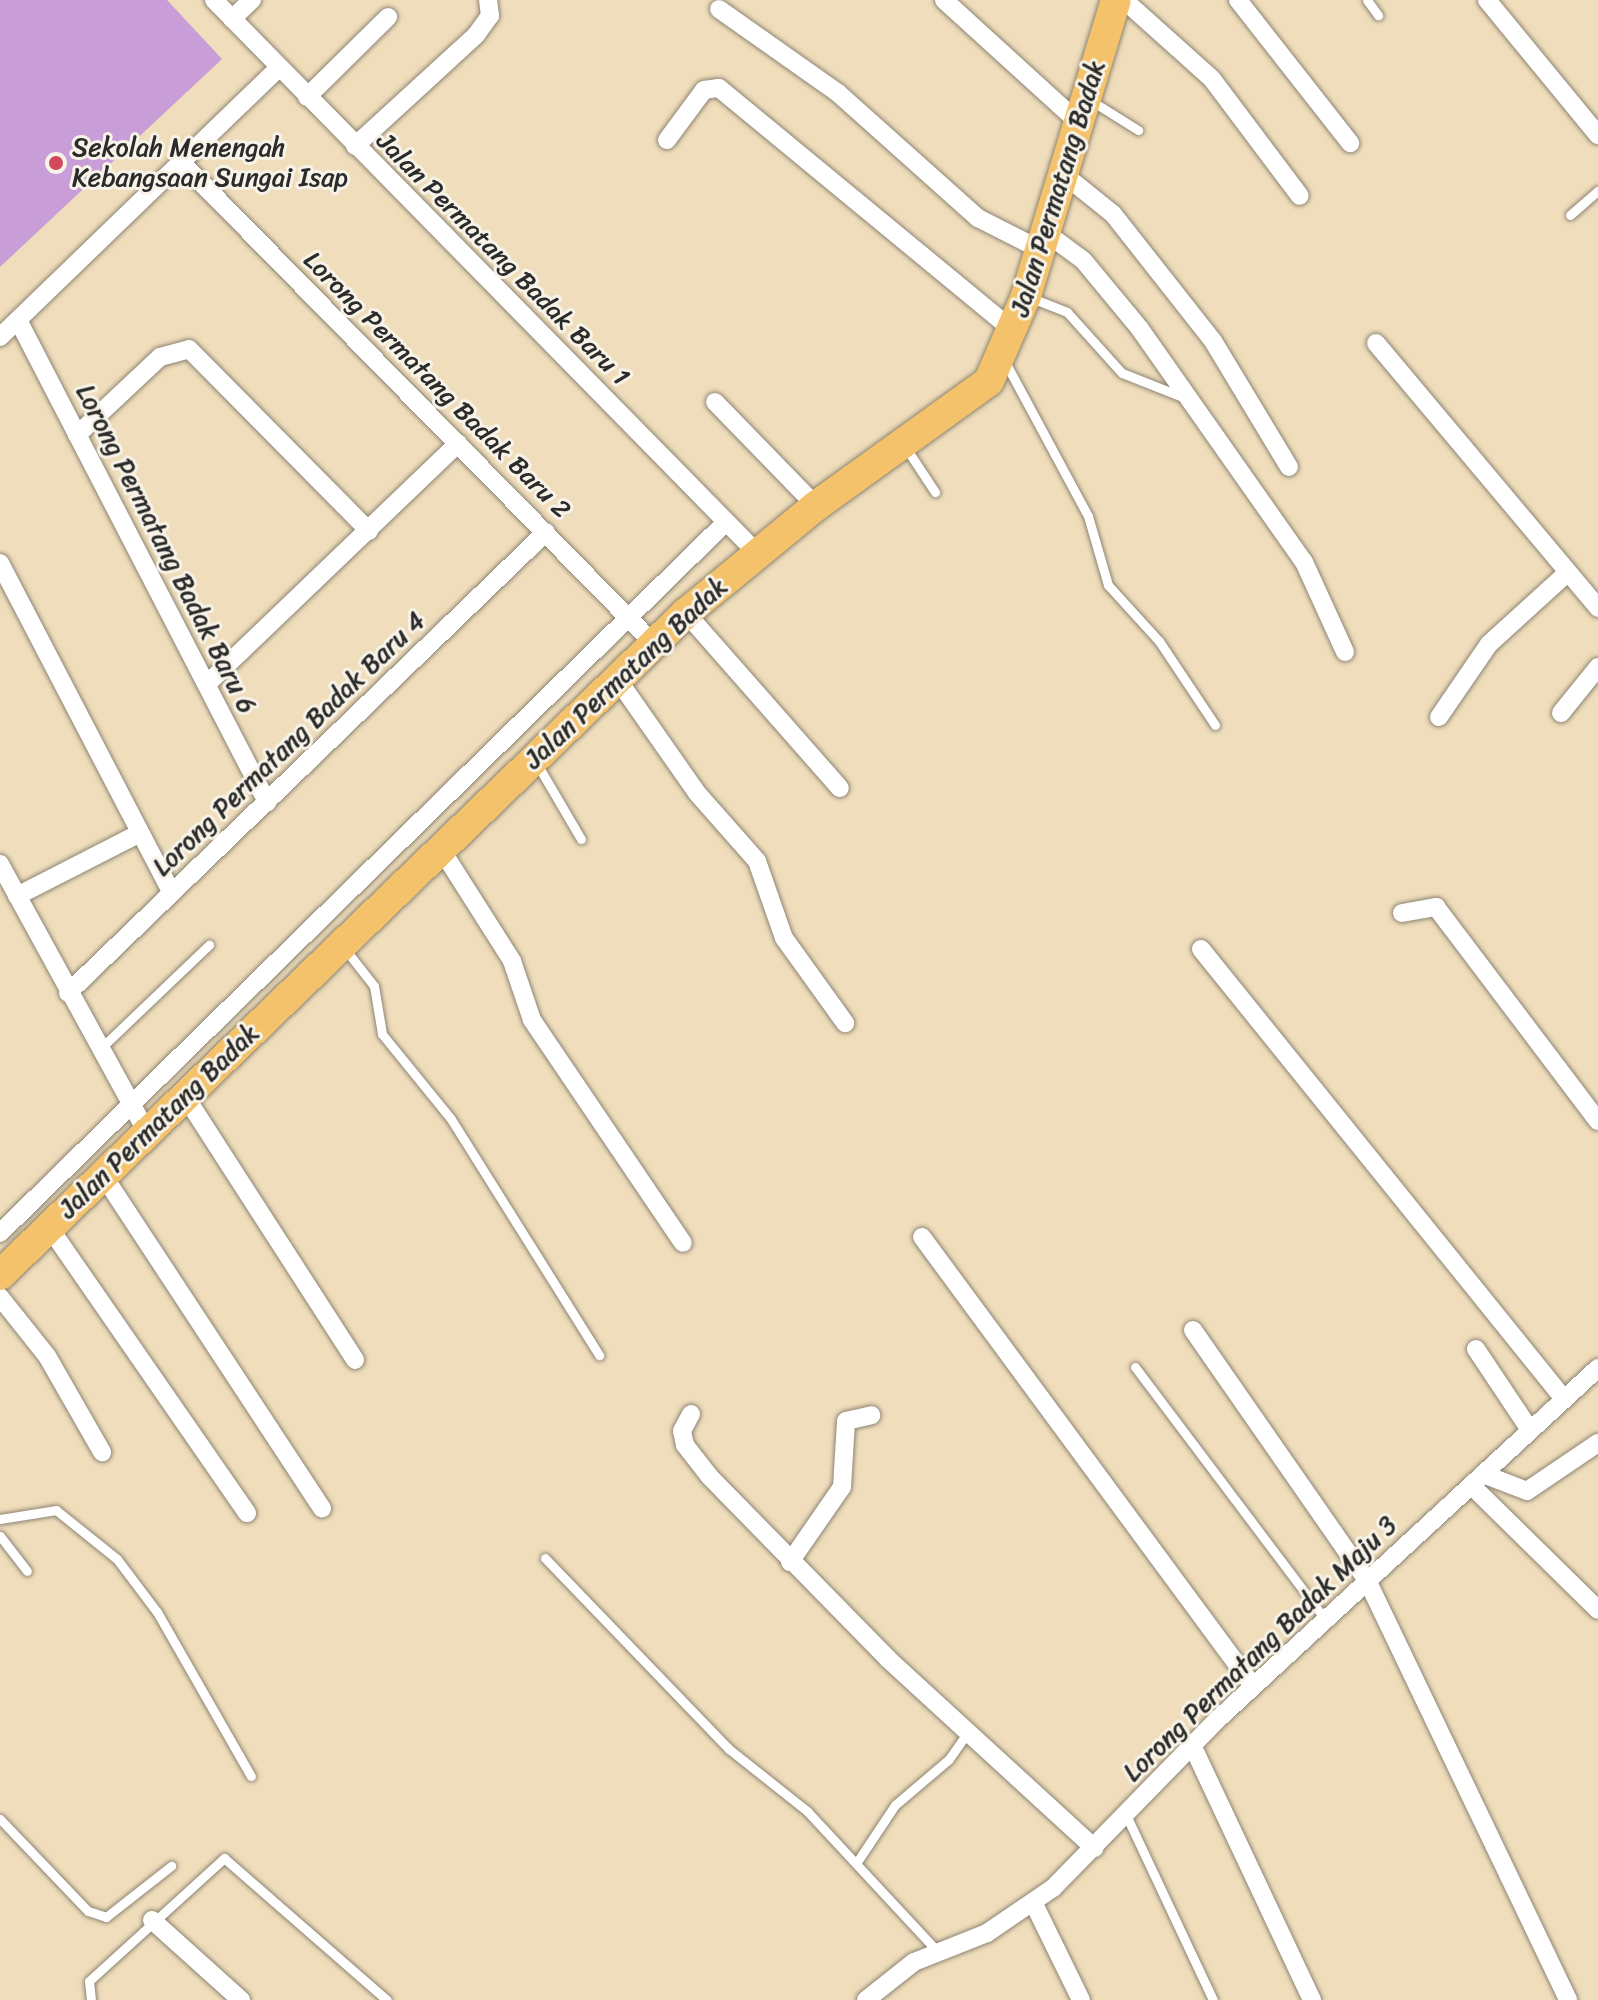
<!DOCTYPE html>
<style>
body{margin:0}
#map{position:relative;width:1598px;height:2000px;overflow:hidden;background:#efddbb;font-family:Sriracha,sans-serif}
div>[style]{position:absolute}
.building>*{inset:0;background:#c99dd7}
.roads{filter:drop-shadow(0 0 2px #8d8473) drop-shadow(0 0 2px #8d8473)}
.service>*{height:9px;margin:-4.5px;padding:0 4.5px;transform-origin:4.5px;border-radius:4.5px;background:#fff}
.minor>*{height:18px;margin:-9px;padding:0 9px;transform-origin:9px;border-radius:9px;background:#fff}
.primary>*{height:30px;margin:-15px;padding:0 15px;transform-origin:15px;border-radius:15px;background:#f4c26a}
.dots>*{width:22px;height:22px;translate:-50% -50%;box-sizing:border-box;border:4px solid #f7f3e8;border-radius:50%}
span{translate:-50% -50%;white-space:nowrap;text-align:center;line-height:1.15;-webkit-text-stroke:6px #f7f3e8;paint-order:stroke}
.poi-label{font-size:26px;color:#2b2b2b}
.left{translate:0 -50%;text-align:left}
.street-label{font-size:26px;color:#2b2b2b}
</style>
<div id="map">
<div class="building">
<div style="clip-path:polygon(0 0,167px 0,222px 59px,0 267px)"></div>
</div>
<div class="roads">
<div class="service">
<div style="left:1367px;top:0;width:19px;rotate:54deg"></div>
<div style="left:1090px;top:100px;width:57px;rotate:32deg"></div>
<div style="left:1570px;top:215px;width:37px;rotate:-41deg"></div>
<div style="left:1029px;top:297px;width:41px;rotate:21.5deg"></div>
<div style="left:1067px;top:312px;width:82px;rotate:48deg"></div>
<div style="left:1122px;top:373px;width:66px;rotate:21.5deg"></div>
<div style="left:1004px;top:360px;width:177px;rotate:61.7deg"></div>
<div style="left:1088px;top:516px;width:72px;rotate:73.8deg"></div>
<div style="left:1108px;top:585px;width:76px;rotate:47.7deg"></div>
<div style="left:1159px;top:641px;width:101px;rotate:56.3deg"></div>
<div style="left:906px;top:448px;width:53px;rotate:56.6deg"></div>
<div style="left:537px;top:764px;width:87px;rotate:59.6deg"></div>
<div style="left:345px;top:949px;width:47px;rotate:51.9deg"></div>
<div style="left:374px;top:986px;width:49px;rotate:80.5deg"></div>
<div style="left:382px;top:1034px;width:109px;rotate:50.9deg"></div>
<div style="left:451px;top:1119px;width:279px;rotate:57.9deg"></div>
<div style="left:100px;top:1049px;width:151px;rotate:-43.7deg"></div>
<div style="left:1135px;top:1367px;width:314px;rotate:53deg"></div>
<div style="left:0;top:1519px;width:57px;rotate:-9.1deg"></div>
<div style="left:56px;top:1510px;width:78px;rotate:38.8deg"></div>
<div style="left:117px;top:1559px;width:66px;rotate:53deg"></div>
<div style="left:157px;top:1612px;width:189px;rotate:60.2deg"></div>
<div style="left:0;top:1536px;width:44px;rotate:52.4deg"></div>
<div style="left:545px;top:1558px;width:265px;rotate:46.1deg"></div>
<div style="left:729px;top:1749px;width:100px;rotate:38.5deg"></div>
<div style="left:807px;top:1811px;width:191px;rotate:47.1deg"></div>
<div style="left:1126px;top:1815px;width:204px;rotate:64.8deg"></div>
<div style="left:0;top:1819px;width:127px;rotate:46.3deg"></div>
<div style="left:88px;top:1911px;width:19px;rotate:18deg"></div>
<div style="left:106px;top:1917px;width:83px;rotate:-38.1deg"></div>
<div style="left:857px;top:1862px;width:69px;rotate:-56.3deg"></div>
<div style="left:895px;top:1805px;width:71px;rotate:-40.4deg"></div>
<div style="left:949px;top:1759px;width:33px;rotate:-55deg"></div>
<div style="left:91px;top:2000px;width:19px;rotate:-96deg"></div>
<div style="left:89px;top:1981px;width:183px;rotate:-42.3deg"></div>
<div style="left:224px;top:1858px;width:216px;rotate:41.1deg"></div>
</div>
<div class="minor">
<div style="left:214px;top:0;width:775px;rotate:45.52deg"></div>
<div style="left:944px;top:0;width:181px;rotate:42.3deg"></div>
<div style="left:1124px;top:0;width:118px;rotate:41.9deg"></div>
<div style="left:1212px;top:79px;width:146px;rotate:53.1deg"></div>
<div style="left:1238px;top:0;width:182px;rotate:51.9deg"></div>
<div style="left:1487px;top:0;width:175px;rotate:50.6deg"></div>
<div style="left:719px;top:9px;width:146px;rotate:35.2deg"></div>
<div style="left:838px;top:93px;width:188px;rotate:41.8deg"></div>
<div style="left:978px;top:218px;width:68px;rotate:26.9deg"></div>
<div style="left:232px;top:19px;width:28px;rotate:-44deg"></div>
<div style="left:307px;top:97px;width:114px;rotate:-44.6deg"></div>
<div style="left:667px;top:140px;width:62px;rotate:-53.5deg"></div>
<div style="left:704px;top:90px;width:15px;rotate:-8deg"></div>
<div style="left:719px;top:88px;width:382px;rotate:39.5deg"></div>
<div style="left:355px;top:146px;width:164px;rotate:-42.5deg"></div>
<div style="left:476px;top:35px;width:24px;rotate:-54deg"></div>
<div style="left:490px;top:16px;width:16px;rotate:-97deg"></div>
<div style="left:182px;top:163px;width:674px;rotate:45.54deg"></div>
<div style="left:1062px;top:173px;width:65px;rotate:38.8deg"></div>
<div style="left:1113px;top:214px;width:162px;rotate:51.8deg"></div>
<div style="left:1213px;top:341px;width:147px;rotate:58.9deg"></div>
<div style="left:1045px;top:232px;width:47px;rotate:36.4deg"></div>
<div style="left:1083px;top:260px;width:89px;rotate:50.4deg"></div>
<div style="left:1140px;top:329px;width:285px;rotate:54.9deg"></div>
<div style="left:1304px;top:562px;width:99px;rotate:65.5deg"></div>
<div style="left:18px;top:320px;width:543px;rotate:62.68deg"></div>
<div style="left:0;top:337px;width:388px;rotate:-44deg"></div>
<div style="left:1376px;top:343px;width:346px;rotate:50deg"></div>
<div style="left:715px;top:402px;width:145px;rotate:45.8deg"></div>
<div style="left:77px;top:435px;width:114px;rotate:-43.2deg"></div>
<div style="left:160px;top:357px;width:30px;rotate:-15deg"></div>
<div style="left:189px;top:349px;width:256px;rotate:45.3deg"></div>
<div style="left:0;top:563px;width:372px;rotate:62.5deg"></div>
<div style="left:686px;top:613px;width:233px;rotate:48.7deg"></div>
<div style="left:618px;top:680px;width:138px;rotate:55deg"></div>
<div style="left:697px;top:793px;width:91px;rotate:48.6deg"></div>
<div style="left:757px;top:861px;width:82px;rotate:70.7deg"></div>
<div style="left:784px;top:938px;width:105px;rotate:54.3deg"></div>
<div style="left:207px;top:684px;width:348px;rotate:-43.8deg"></div>
<div style="left:1561px;top:713px;width:59px;rotate:-51.2deg"></div>
<div style="left:1439px;top:717px;width:88px;rotate:-55.6deg"></div>
<div style="left:1489px;top:644px;width:105px;rotate:-42.3deg"></div>
<div style="left:441px;top:849px;width:133px;rotate:57.6deg"></div>
<div style="left:512px;top:961px;width:62px;rotate:71.3deg"></div>
<div style="left:532px;top:1020px;width:269px;rotate:55.9deg"></div>
<div style="left:0;top:864px;width:306px;rotate:61.3deg"></div>
<div style="left:17px;top:896px;width:138px;rotate:-27.1deg"></div>
<div style="left:1402px;top:913px;width:35px;rotate:-10deg"></div>
<div style="left:1436px;top:907px;width:268px;rotate:52.9deg"></div>
<div style="left:1201px;top:949px;width:578px;rotate:51.11deg"></div>
<div style="left:68px;top:993px;width:664px;rotate:-43.96deg"></div>
<div style="left:185px;top:1096px;width:314px;rotate:57.2deg"></div>
<div style="left:103px;top:1175px;width:399px;rotate:56.7deg"></div>
<div style="left:49px;top:1227px;width:348px;rotate:55.3deg"></div>
<div style="left:0;top:1233px;width:1016px;rotate:-44.4deg"></div>
<div style="left:922px;top:1237px;width:558px;rotate:53.6deg"></div>
<div style="left:0;top:1297px;width:75px;rotate:51.5deg"></div>
<div style="left:47px;top:1356px;width:111px;rotate:60.2deg"></div>
<div style="left:1193px;top:1330px;width:305px;rotate:55.2deg"></div>
<div style="left:1367px;top:1580px;width:466px;rotate:64.4deg"></div>
<div style="left:1476px;top:1349px;width:97px;rotate:56.3deg"></div>
<div style="left:691px;top:1414px;width:19px;rotate:118deg"></div>
<div style="left:682px;top:1431px;width:14px;rotate:78deg"></div>
<div style="left:685px;top:1445px;width:39px;rotate:52deg"></div>
<div style="left:709px;top:1476px;width:256px;rotate:45.6deg"></div>
<div style="left:888px;top:1659px;width:280px;rotate:42.5deg"></div>
<div style="left:1483px;top:1474px;width:47px;rotate:21.1deg"></div>
<div style="left:1527px;top:1491px;width:86px;rotate:-34.1deg"></div>
<div style="left:1471px;top:1485px;width:178px;rotate:44.5deg"></div>
<div style="left:790px;top:1562px;width:91px;rotate:-55.3deg"></div>
<div style="left:842px;top:1487px;width:66px;rotate:-86.5deg"></div>
<div style="left:846px;top:1421px;width:26px;rotate:-13deg"></div>
<div style="left:1192px;top:1745px;width:282px;rotate:64.8deg"></div>
<div style="left:1033px;top:1902px;width:109px;rotate:63.9deg"></div>
<div style="left:152px;top:1920px;width:120px;rotate:42deg"></div>
<div style="left:866px;top:2000px;width:61px;rotate:-38.4deg"></div>
<div style="left:914px;top:1962px;width:79px;rotate:-21.7deg"></div>
<div style="left:987px;top:1933px;width:80px;rotate:-34.3deg"></div>
<div style="left:1053px;top:1888px;width:235px;rotate:-45.7deg"></div>
<div style="left:1217px;top:1720px;width:519px;rotate:-42.73deg"></div>
</div>
<div class="primary">
<div style="left:0;top:1275px;width:953px;rotate:-43.98deg"></div>
<div style="left:686px;top:613px;width:168px;rotate:-39.5deg"></div>
<div style="left:816px;top:506px;width:213px;rotate:-35.8deg"></div>
<div style="left:989px;top:381px;width:93px;rotate:-66.5deg"></div>
<div style="left:1026px;top:296px;width:309px;rotate:-73.1deg"></div>
</div>
</div>
<div class="dots">
<div style="left:56px;top:163px;background:#d1495b"></div>
</div>
<div class="poi-label">
<span class="left" style="left:72px;top:163px">Sekolah Menengah<br>Kebangsaan Sungai Isap</span>
</div>
<div class="street-label">
<span style="left:1058px;top:188px;rotate:-73deg">Jalan Permatang Badak</span>
<span style="left:503px;top:259px;rotate:45deg">Jalan Permatang Badak Baru 1</span>
<span style="left:437px;top:385px;rotate:45deg">Lorong Permatang Badak Baru 2</span>
<span style="left:166px;top:549px;rotate:63deg">Lorong Permatang Badak Baru 6</span>
<span style="left:626px;top:673px;rotate:-43deg">Jalan Permatang Badak</span>
<span style="left:289px;top:744px;rotate:-44deg">Lorong Permatang Badak Baru 4</span>
<span style="left:159px;top:1121px;rotate:-44deg">Jalan Permatang Badak</span>
<span style="left:1260px;top:1649px;rotate:-44deg">Lorong Permatang Badak Maju 3</span>
</div>
</div>
